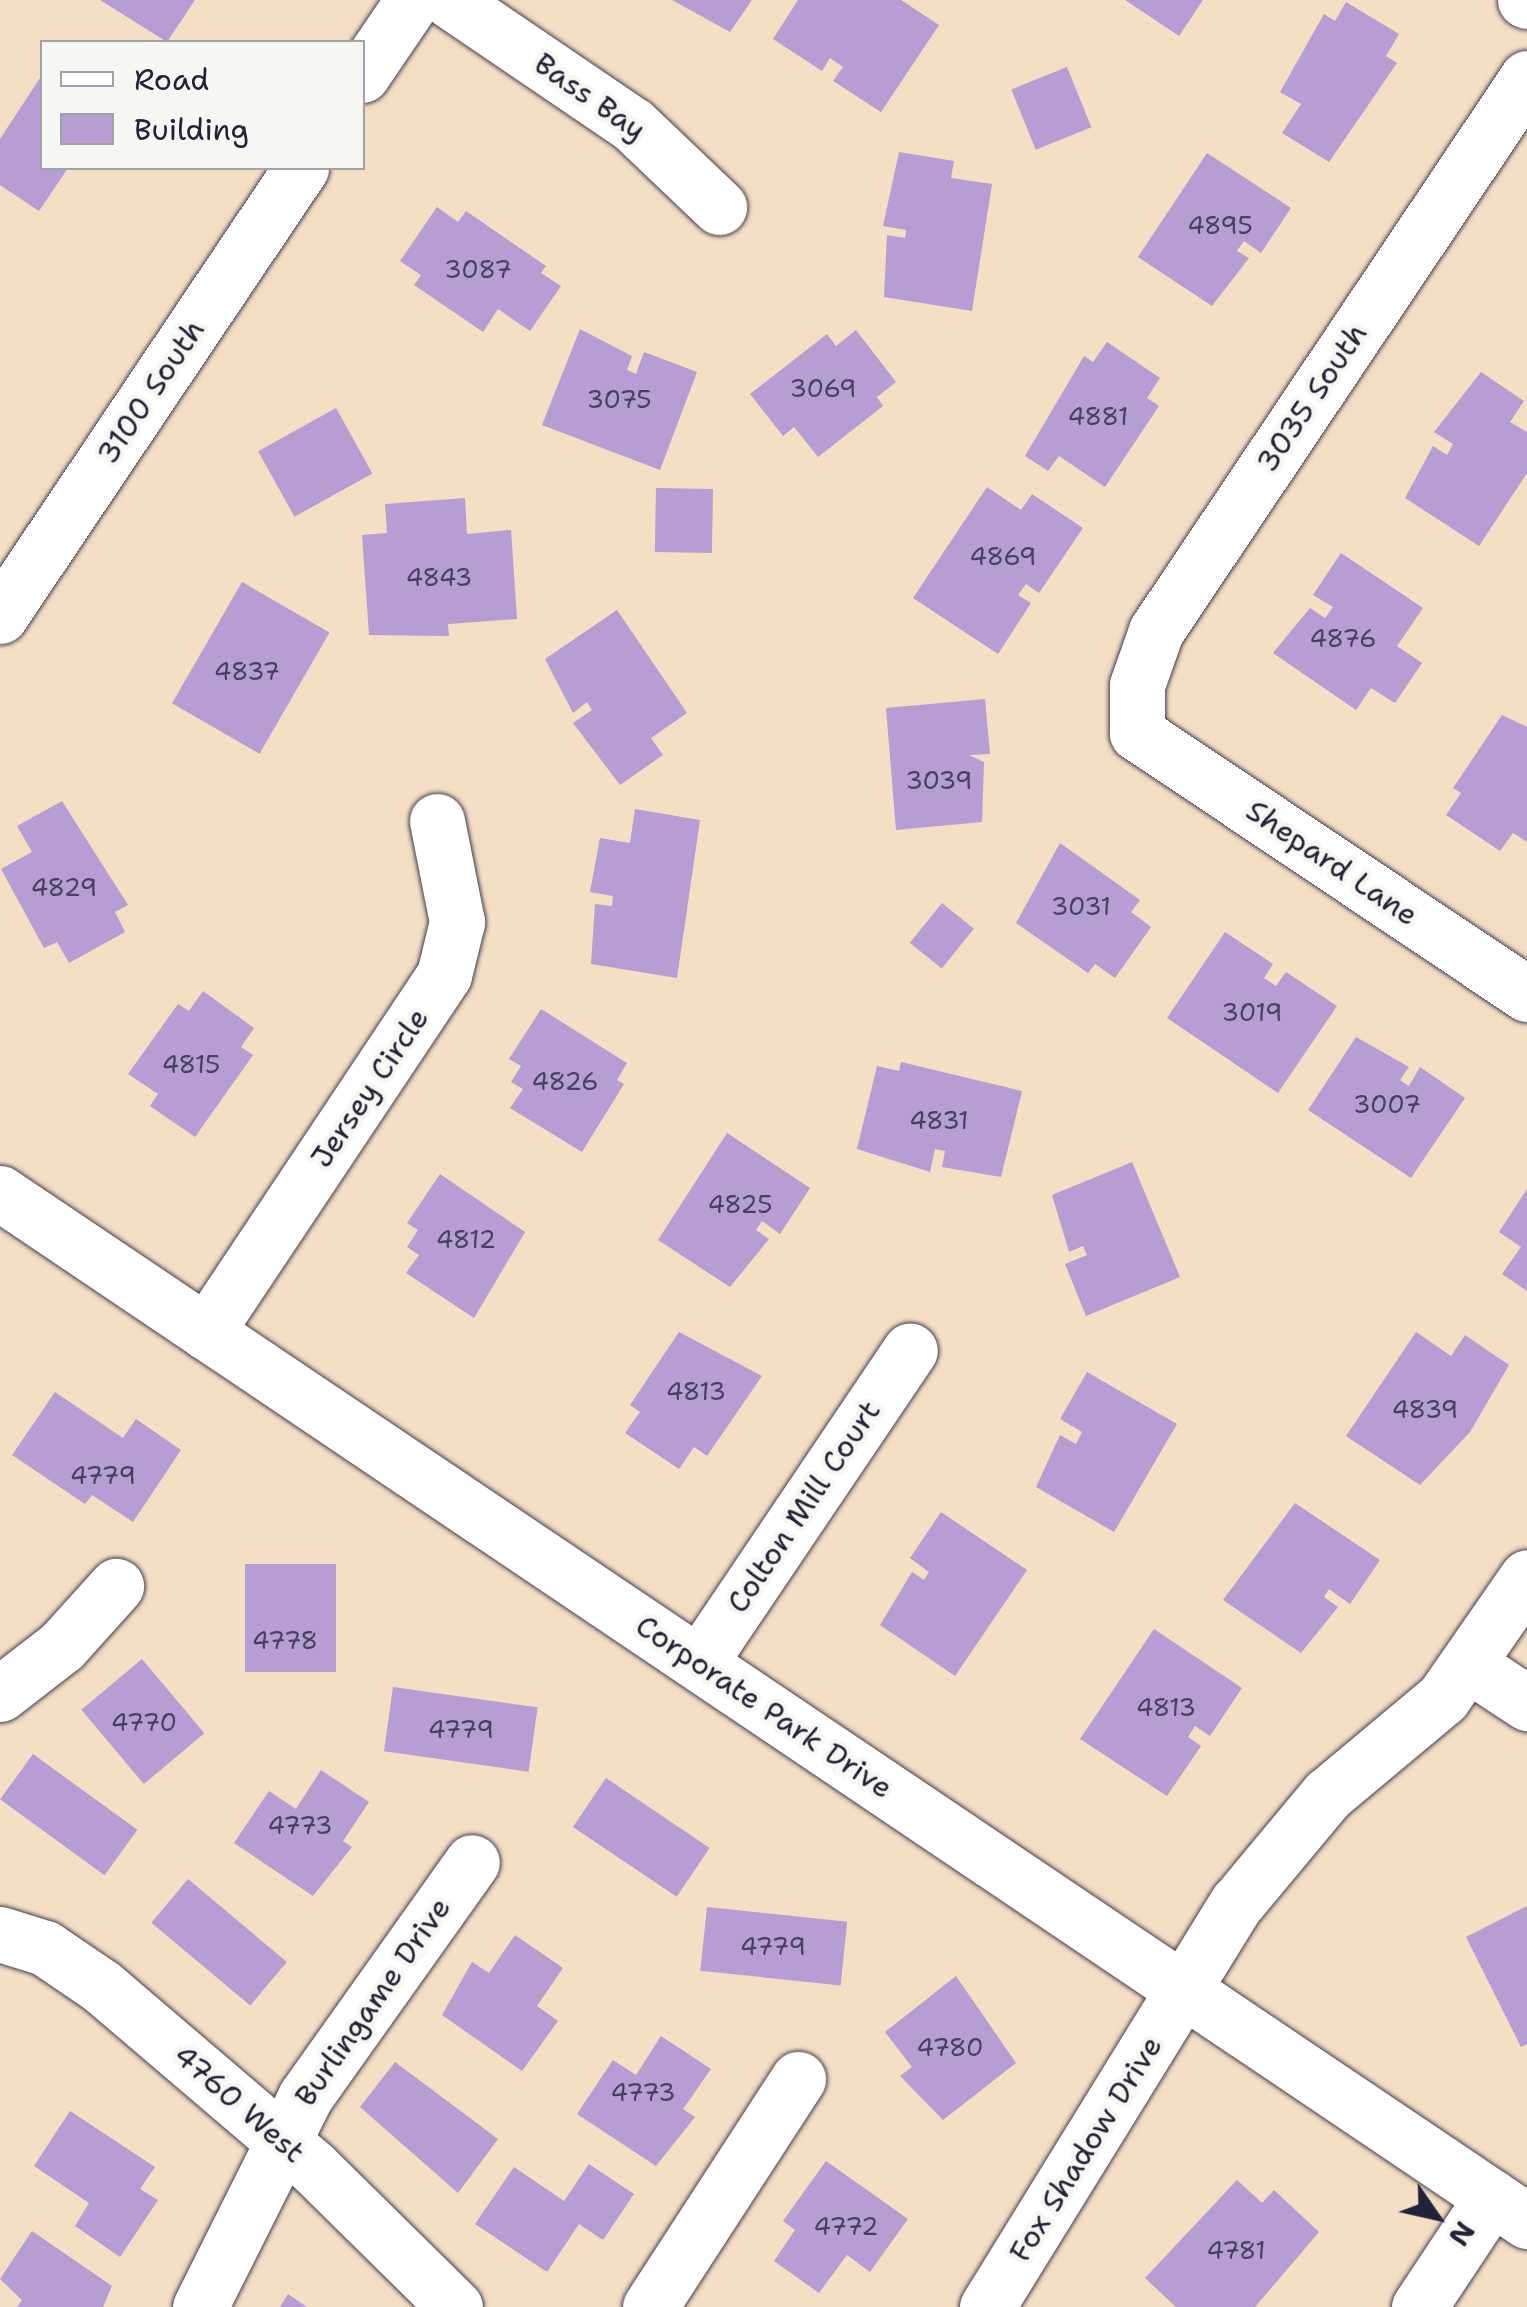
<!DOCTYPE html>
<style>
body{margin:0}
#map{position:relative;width:1527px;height:2307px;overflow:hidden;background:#f4dec4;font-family:"Shantell Sans",sans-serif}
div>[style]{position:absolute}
.building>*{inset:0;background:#b69dd3;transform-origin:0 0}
.roads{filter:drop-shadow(0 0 2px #423e50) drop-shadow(0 0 2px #423e50)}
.minor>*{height:55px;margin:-27.5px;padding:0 27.5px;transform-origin:27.5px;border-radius:27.5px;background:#fff}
.major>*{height:55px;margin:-27.5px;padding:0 27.5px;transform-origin:27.5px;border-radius:27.5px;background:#fff}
span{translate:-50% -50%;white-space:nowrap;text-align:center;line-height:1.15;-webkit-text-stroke:9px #f6f6f2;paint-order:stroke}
.number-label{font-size:25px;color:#474161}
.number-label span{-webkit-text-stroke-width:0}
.street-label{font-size:30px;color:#22223b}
.legend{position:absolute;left:40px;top:40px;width:325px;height:130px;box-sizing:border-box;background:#f6f6f2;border:2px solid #a1a1a9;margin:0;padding:12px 18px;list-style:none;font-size:30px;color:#22223b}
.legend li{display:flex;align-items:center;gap:20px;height:50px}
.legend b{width:50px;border:2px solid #a1a1a9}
.north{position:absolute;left:1387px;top:2167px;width:100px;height:100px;-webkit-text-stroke:8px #f6f6f2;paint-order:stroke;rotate:124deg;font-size:28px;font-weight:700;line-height:40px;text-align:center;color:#22223b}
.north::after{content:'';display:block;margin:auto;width:35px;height:45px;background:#22223b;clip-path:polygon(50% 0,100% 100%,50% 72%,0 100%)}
</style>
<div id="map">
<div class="building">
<div style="clip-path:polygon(100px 0,195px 0,167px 42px)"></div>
<div style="clip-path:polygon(672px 0,752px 0,730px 32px)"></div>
<div style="clip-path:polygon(798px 0,901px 0,939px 25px,881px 112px,833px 81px,843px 67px,830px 58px,822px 71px,773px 39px)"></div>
<div style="clip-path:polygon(1125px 0,1203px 0,1179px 36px)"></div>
<div style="clip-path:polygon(1346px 2px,1399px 34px,1386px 56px,1397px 63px,1329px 162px,1282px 133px,1301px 104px,1280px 92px,1324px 14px,1335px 21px)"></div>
<div style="left:1067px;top:67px;width:65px;height:60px;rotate:68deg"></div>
<div style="clip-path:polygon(42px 75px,42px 168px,68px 168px,39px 211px,0 185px,0 139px)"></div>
<div style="clip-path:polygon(899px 152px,954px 161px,951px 178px,992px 184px,972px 311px,884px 297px,887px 235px,905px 238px,906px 230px,883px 226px)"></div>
<div style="clip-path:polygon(1207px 153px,1291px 208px,1261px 253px,1244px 241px,1237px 251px,1249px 258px,1212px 306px,1138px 257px)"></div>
<div style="clip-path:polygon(437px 207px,458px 222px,466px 211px,546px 266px,541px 273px,561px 286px,530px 331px,498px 309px,483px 332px,414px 285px,421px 275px,400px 261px)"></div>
<div style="clip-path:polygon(580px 329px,632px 356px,627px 370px,636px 374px,644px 352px,697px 372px,660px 470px,542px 425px)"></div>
<div style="clip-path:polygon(856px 330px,896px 382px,877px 397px,883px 406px,818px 457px,794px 427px,783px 436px,750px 394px,827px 334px,836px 346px)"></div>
<div style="clip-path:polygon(1107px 342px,1160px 378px,1147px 398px,1159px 406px,1105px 487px,1059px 456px,1048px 471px,1025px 456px,1084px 356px,1093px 362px)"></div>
<div style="clip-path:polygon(1481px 372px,1524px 401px,1510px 422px,1527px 432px,1527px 473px,1479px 546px,1405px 498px,1433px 446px,1447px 455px,1453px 444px,1434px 432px)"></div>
<div style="left:336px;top:408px;width:75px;height:89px;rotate:61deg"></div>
<div style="clip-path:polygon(987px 487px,1021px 510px,1032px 494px,1083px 528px,1039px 593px,1026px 584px,1018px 595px,1031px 603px,998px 654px,913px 598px)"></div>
<div style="left:656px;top:488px;width:57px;height:64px;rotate:1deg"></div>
<div style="clip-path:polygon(465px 498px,467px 534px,511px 530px,517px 619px,448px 624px,449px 636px,369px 635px,362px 535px,387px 533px,385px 504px)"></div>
<div style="clip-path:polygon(1341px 553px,1423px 608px,1397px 646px,1422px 663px,1395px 703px,1371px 688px,1356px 710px,1273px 653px,1310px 608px,1325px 618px,1333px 607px,1313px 595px)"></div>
<div style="left:242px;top:582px;width:101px;height:140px;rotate:30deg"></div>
<div style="clip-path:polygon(617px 610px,687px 713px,651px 738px,663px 755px,620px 785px,573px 723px,592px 710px,587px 702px,573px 713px,545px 659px)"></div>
<div style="clip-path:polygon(985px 699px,990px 754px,969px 755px,984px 762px,982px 822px,896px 830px,886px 708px)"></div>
<div style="clip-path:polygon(1502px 715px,1527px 727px,1527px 842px,1513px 833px,1500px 851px,1446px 815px,1461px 793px,1453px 788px)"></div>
<div style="clip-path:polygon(62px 801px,128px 905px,115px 912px,125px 932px,69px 963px,57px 942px,44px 948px,1px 869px,32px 852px,17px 826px)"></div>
<div style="clip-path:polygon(635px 809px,700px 820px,677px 978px,591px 964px,595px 904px,612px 906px,613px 896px,590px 892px,600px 838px,630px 843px)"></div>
<div style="clip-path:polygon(1060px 843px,1140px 900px,1131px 912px,1151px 927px,1115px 978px,1095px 964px,1088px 973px,1016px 923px)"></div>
<div style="left:942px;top:903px;width:41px;height:51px;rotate:39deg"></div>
<div style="clip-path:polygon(1225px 932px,1273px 964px,1264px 978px,1276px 986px,1286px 972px,1337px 1006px,1278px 1093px,1167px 1018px)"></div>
<div style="clip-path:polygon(203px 991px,254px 1028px,241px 1047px,253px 1055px,195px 1137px,150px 1106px,158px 1094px,128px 1074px,178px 1004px,189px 1011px)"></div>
<div style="clip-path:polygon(541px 1009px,627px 1063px,617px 1080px,624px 1084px,582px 1152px,510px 1108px,523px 1089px,511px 1082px,521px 1066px,509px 1059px)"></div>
<div style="clip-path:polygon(1356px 1037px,1409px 1067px,1400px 1080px,1409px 1086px,1420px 1067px,1465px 1098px,1411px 1178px,1308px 1110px)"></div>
<div style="clip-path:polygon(901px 1062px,1022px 1091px,1001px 1177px,942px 1167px,945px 1151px,935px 1149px,930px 1172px,857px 1149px,877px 1066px,899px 1071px)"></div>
<div style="clip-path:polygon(727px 1133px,810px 1188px,780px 1234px,762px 1221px,756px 1230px,769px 1239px,730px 1287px,658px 1240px)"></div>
<div style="clip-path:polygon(1132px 1162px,1180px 1277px,1086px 1316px,1065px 1264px,1087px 1255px,1083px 1246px,1069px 1252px,1052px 1195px)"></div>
<div style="clip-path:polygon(440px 1174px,525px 1232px,474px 1318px,406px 1273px,419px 1255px,407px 1247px,418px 1230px,407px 1223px)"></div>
<div style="clip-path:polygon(1527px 1189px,1527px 1291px,1502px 1274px,1521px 1247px,1499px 1232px)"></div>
<div style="clip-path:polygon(679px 1332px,762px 1376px,707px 1456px,694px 1447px,679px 1469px,625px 1433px,640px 1412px,630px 1405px)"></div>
<div style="clip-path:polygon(1416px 1332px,1451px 1356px,1465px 1335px,1509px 1365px,1470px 1432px,1420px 1485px,1346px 1436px)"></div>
<div style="clip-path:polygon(1087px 1372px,1177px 1424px,1114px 1532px,1036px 1487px,1060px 1435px,1076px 1444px,1082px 1432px,1060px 1419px)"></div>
<div style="clip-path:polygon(55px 1392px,123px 1438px,136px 1419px,181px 1450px,133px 1522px,92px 1495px,85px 1504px,12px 1455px)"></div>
<div style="clip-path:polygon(1295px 1503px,1380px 1560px,1350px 1604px,1329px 1589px,1324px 1597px,1338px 1607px,1301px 1653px,1223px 1600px)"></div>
<div style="clip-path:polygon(941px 1512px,1027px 1570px,955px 1676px,880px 1625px,912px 1572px,924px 1580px,929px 1572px,910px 1558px)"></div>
<div style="left:245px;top:1564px;width:91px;height:108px"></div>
<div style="clip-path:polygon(1154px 1629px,1242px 1688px,1210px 1736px,1195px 1726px,1188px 1737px,1201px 1746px,1167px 1796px,1080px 1739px)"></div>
<div style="left:142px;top:1659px;width:97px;height:79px;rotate:50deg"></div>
<div style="left:393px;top:1687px;width:146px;height:65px;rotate:8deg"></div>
<div style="left:33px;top:1754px;width:129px;height:56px;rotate:36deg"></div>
<div style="clip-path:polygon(321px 1770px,369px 1802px,343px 1841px,352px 1847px,313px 1896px,234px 1843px,269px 1791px,296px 1809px)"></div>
<div style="left:606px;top:1778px;width:125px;height:59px;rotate:34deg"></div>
<div style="left:188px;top:1879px;width:129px;height:57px;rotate:40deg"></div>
<div style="clip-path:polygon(1527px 1906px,1527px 2044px,1521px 2047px,1466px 1937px)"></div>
<div style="left:707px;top:1907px;width:141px;height:64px;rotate:6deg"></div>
<div style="clip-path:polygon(515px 1935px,563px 1968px,537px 2006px,558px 2021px,522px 2071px,442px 2015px,472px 1962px,489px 1973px)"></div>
<div style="clip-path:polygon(956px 1976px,1016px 2063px,943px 2120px,900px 2076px,912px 2067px,885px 2032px)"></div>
<div style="clip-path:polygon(661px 2036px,711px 2069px,683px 2109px,695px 2117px,656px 2166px,577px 2114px,613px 2060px,636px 2075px)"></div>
<div style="clip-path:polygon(395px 2062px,498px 2139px,458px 2193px,360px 2107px)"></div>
<div style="clip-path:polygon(70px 2111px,155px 2167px,140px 2189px,158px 2200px,120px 2257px,75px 2226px,89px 2203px,34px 2166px)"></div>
<div style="clip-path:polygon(826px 2161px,908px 2219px,870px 2272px,847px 2255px,819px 2293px,774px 2261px,795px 2230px,783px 2221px)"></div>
<div style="clip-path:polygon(589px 2164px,634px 2194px,603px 2240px,579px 2224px,547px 2272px,475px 2224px,514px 2167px,564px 2201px)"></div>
<div style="clip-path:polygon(1237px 2180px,1262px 2203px,1274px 2190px,1319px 2232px,1255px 2307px,1176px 2307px,1145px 2278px)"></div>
<div style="clip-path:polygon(32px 2231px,112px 2286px,103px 2307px,17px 2307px,22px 2300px,0 2279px)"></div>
<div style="clip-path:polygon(288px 2294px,307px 2307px,280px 2307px)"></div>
</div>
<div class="roads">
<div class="minor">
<div style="left:449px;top:0;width:222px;rotate:34.2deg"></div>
<div style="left:633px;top:125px;width:119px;rotate:43.6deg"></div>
<div style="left:1525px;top:0;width:2px;rotate:27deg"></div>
<div style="left:1527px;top:78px;width:666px;rotate:123.86deg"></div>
<div style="left:1156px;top:631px;width:57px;rotate:109.4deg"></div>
<div style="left:1137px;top:685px;width:48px;rotate:90deg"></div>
<div style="left:1137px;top:733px;width:469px;rotate:33.8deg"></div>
<div style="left:0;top:1193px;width:1841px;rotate:33.95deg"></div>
<div style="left:206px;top:1332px;width:429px;rotate:-56.3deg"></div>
<div style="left:444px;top:975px;width:55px;rotate:-76.2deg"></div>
<div style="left:457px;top:922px;width:103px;rotate:-101.2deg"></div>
<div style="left:699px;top:1663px;width:377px;rotate:-56deg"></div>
<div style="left:1468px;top:1664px;width:71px;rotate:33.5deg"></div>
<div style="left:0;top:1694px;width:78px;rotate:-37.7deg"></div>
<div style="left:62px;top:1646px;width:81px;rotate:-48deg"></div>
<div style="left:0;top:1934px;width:47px;rotate:17.3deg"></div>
<div style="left:45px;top:1948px;width:68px;rotate:34.2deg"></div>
<div style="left:101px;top:1986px;width:280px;rotate:40.5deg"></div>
<div style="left:314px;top:2168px;width:198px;rotate:44.6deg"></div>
<div style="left:200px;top:2307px;width:235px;rotate:-63.4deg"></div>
<div style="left:305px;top:2097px;width:288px;rotate:-54.6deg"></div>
<div style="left:650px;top:2307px;width:272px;rotate:-57deg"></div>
<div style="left:987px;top:2307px;width:475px;rotate:-58.3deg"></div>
<div style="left:1237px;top:1903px;width:141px;rotate:-50.2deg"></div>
<div style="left:1327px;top:1795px;width:151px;rotate:-39.9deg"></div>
<div style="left:1443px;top:1698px;width:147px;rotate:-55.2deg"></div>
<div style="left:1419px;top:2307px;width:132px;rotate:-56.4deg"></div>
</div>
<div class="major">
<div style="left:362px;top:75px;width:91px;rotate:-55.8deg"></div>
<div style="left:0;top:616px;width:540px;rotate:-56.1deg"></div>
</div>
</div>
<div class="number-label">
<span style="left:1220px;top:225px">4895</span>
<span style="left:478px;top:269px">3087</span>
<span style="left:823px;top:388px">3069</span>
<span style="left:619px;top:399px">3075</span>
<span style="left:1098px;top:416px">4881</span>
<span style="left:1003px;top:556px">4869</span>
<span style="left:439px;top:577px">4843</span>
<span style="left:1343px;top:638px">4876</span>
<span style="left:247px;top:671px">4837</span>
<span style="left:939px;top:780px">3039</span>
<span style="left:64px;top:887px">4829</span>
<span style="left:1081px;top:906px">3031</span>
<span style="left:1252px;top:1012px">3019</span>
<span style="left:191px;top:1064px">4815</span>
<span style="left:565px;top:1081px">4826</span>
<span style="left:1387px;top:1104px">3007</span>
<span style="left:939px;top:1120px">4831</span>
<span style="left:740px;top:1204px">4825</span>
<span style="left:466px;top:1239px">4812</span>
<span style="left:696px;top:1391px">4813</span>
<span style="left:1425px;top:1409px">4839</span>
<span style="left:103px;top:1475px">4779</span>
<span style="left:285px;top:1640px">4778</span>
<span style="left:1166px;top:1707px">4813</span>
<span style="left:144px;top:1722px">4770</span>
<span style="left:461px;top:1729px">4779</span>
<span style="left:300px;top:1825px">4773</span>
<span style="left:773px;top:1946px">4779</span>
<span style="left:950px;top:2047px">4780</span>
<span style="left:643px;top:2092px">4773</span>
<span style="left:846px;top:2226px">4772</span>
<span style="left:1236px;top:2250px">4781</span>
</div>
<div class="street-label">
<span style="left:590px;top:97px;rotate:35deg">Bass Bay</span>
<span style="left:151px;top:392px;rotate:-56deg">3100 South</span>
<span style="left:1312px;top:398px;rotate:-56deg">3035 South</span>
<span style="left:1332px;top:863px;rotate:34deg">Shepard Lane</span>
<span style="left:370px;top:1088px;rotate:-56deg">Jersey Circle</span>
<span style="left:804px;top:1507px;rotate:-56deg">Colton Mill Court</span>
<span style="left:764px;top:1707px;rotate:34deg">Corporate Park Drive</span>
<span style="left:373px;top:2002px;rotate:-55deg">Burlingame Drive</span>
<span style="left:239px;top:2104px;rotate:41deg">4760 West</span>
<span style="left:1086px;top:2149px;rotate:-58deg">Fox Shadow Drive</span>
</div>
<ul class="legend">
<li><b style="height:12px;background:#fff"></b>Road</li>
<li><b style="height:28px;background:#b69dd3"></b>Building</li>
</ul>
<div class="north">N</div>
</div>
